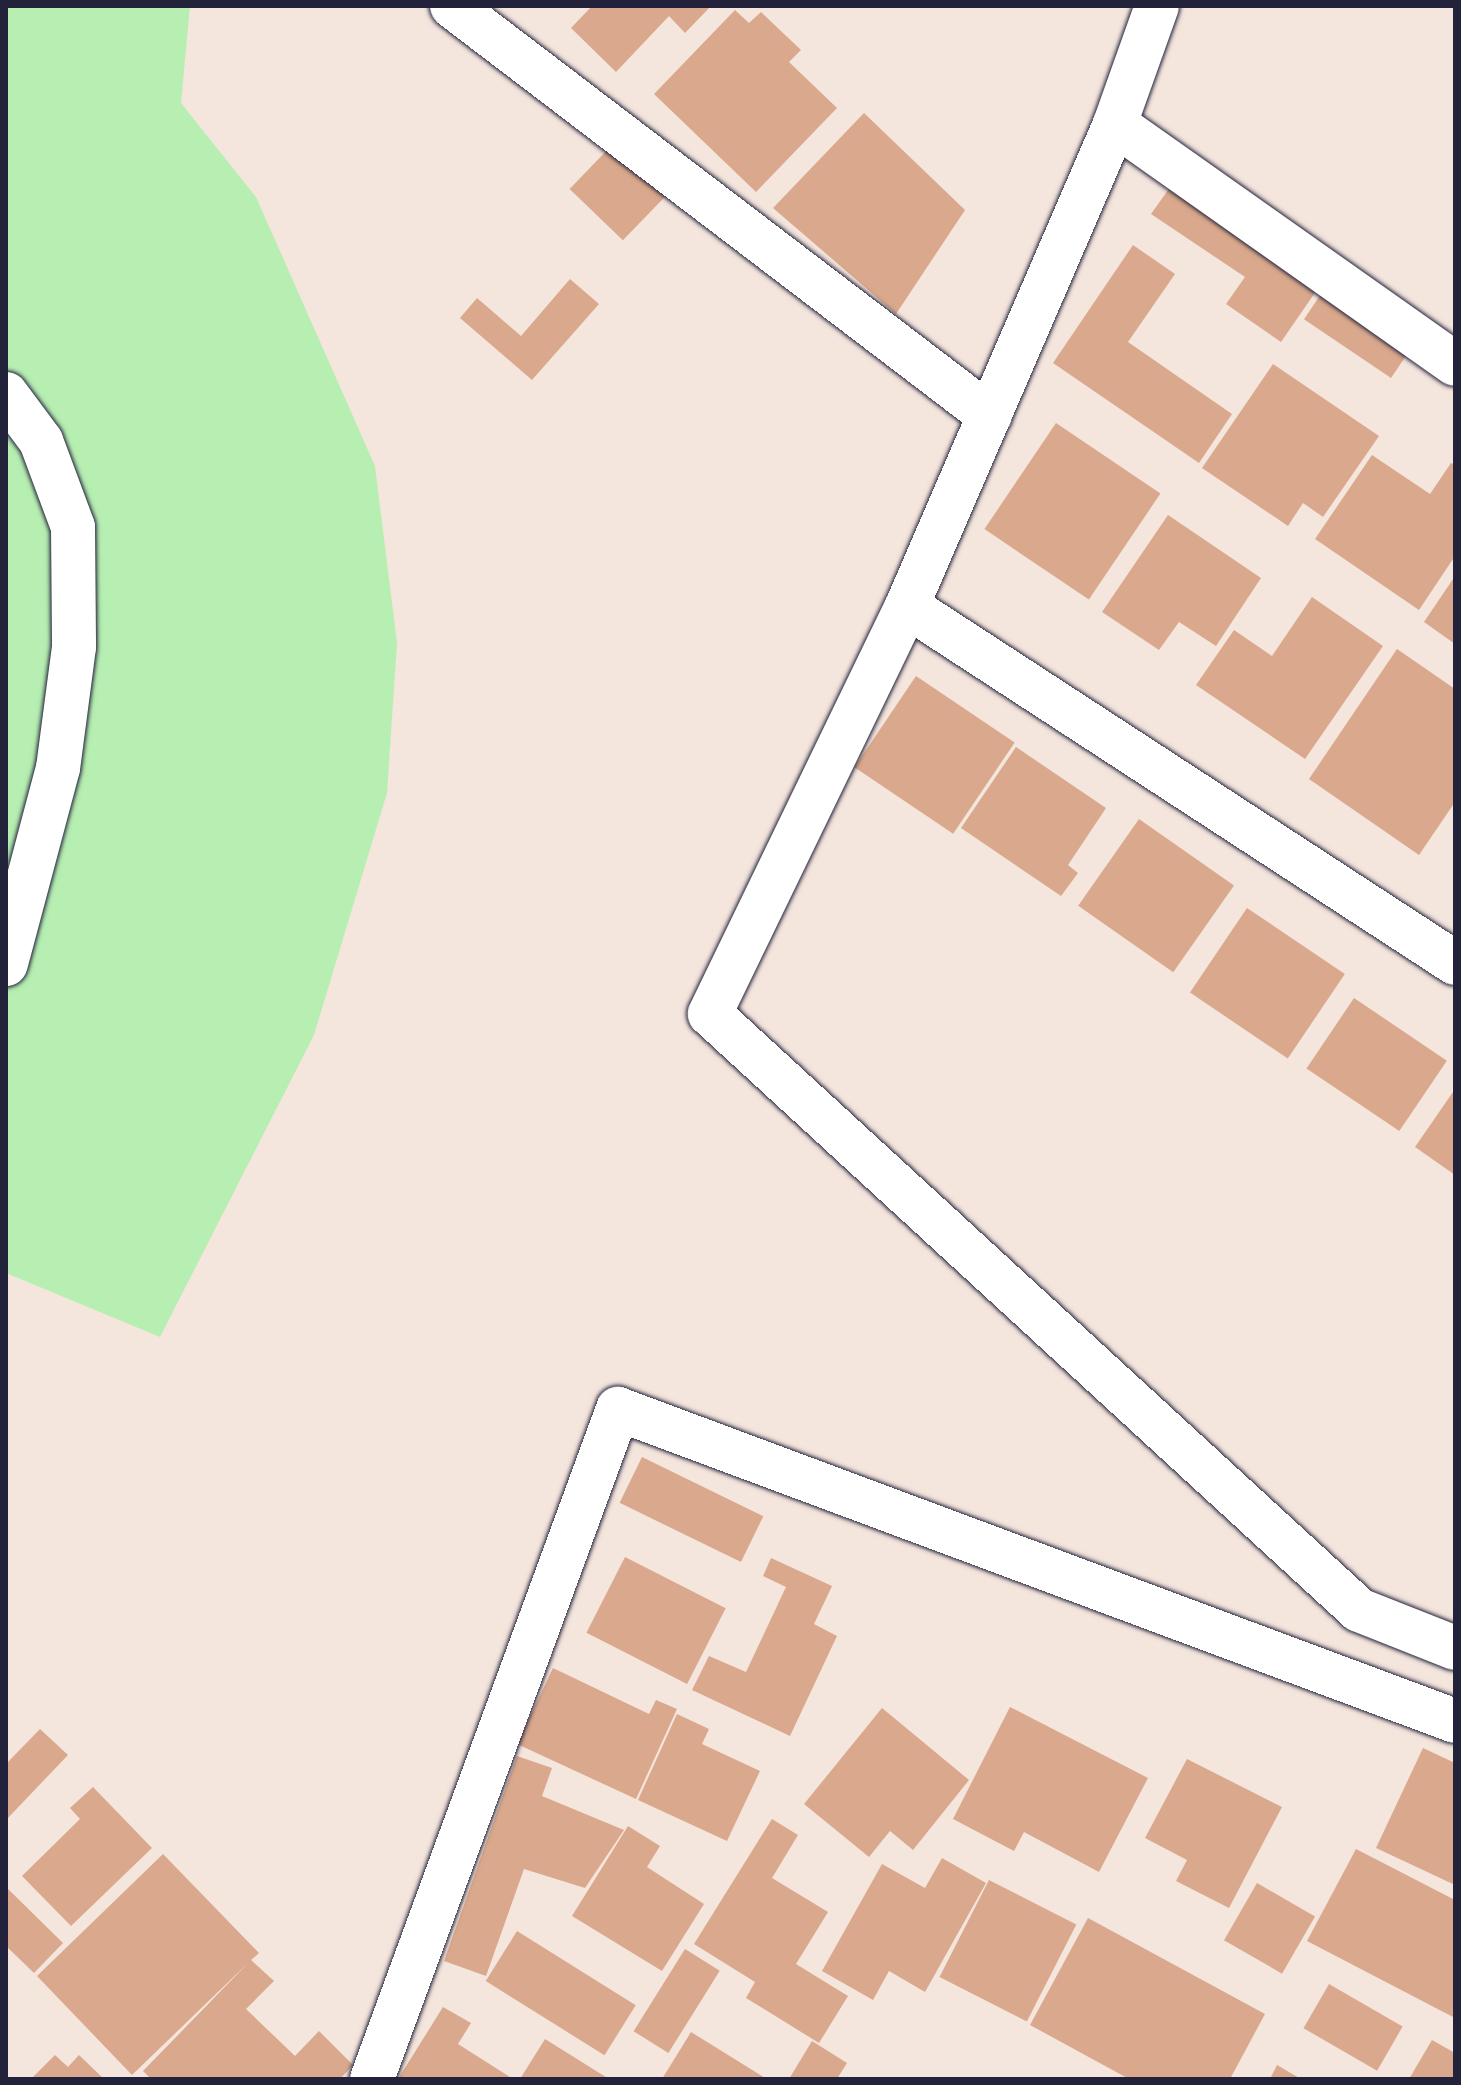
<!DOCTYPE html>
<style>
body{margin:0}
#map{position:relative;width:1461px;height:2085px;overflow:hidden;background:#f4e5dd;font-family:"Playpen Sans",sans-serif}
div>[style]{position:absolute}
.green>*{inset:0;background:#b7efb2}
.building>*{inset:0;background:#daa98d;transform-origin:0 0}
.roads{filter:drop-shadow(0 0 2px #22223b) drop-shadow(0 0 2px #22223b)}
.street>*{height:44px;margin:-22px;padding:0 22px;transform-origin:22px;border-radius:22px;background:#fff}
span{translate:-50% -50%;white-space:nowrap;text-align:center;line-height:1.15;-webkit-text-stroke:8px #fff;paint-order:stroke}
.frame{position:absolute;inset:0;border:8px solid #22223b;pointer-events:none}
</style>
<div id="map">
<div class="green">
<div style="clip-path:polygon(6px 6px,190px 6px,181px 103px,256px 197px,375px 466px,397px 643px,387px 793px,314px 1035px,160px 1337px,6px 1273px)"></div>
</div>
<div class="building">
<div style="clip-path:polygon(592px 6px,711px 6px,685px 33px,669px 16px,616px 72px,571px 28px)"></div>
<div style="clip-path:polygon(735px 10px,749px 23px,761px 12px,801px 50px,789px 62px,837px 108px,756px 192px,654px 94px)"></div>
<div style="clip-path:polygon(864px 113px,965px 210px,896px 314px,773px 208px)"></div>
<div style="left:612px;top:145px;width:74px;height:61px;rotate:44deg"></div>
<div style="clip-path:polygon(1173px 183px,1321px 284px,1281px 342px,1226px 304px,1245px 277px,1151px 214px)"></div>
<div style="clip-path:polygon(1133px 245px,1175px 274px,1128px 342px,1232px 414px,1199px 463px,1053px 363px)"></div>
<div style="clip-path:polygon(570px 279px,599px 304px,532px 380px,460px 318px,477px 298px,521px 336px)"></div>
<div style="left:1323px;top:291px;width:105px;height:34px;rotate:34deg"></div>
<div style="clip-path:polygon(1273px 364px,1379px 436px,1323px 517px,1303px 503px,1288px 526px,1202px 468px)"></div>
<div style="left:1056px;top:423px;width:126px;height:128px;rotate:34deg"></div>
<div style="clip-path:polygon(1372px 455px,1430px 494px,1451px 463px,1455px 465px,1455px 556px,1419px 610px,1315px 539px)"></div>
<div style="clip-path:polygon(1168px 515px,1261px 578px,1216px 646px,1179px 622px,1159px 650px,1102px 612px)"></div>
<div style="clip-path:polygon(1455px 576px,1455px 644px,1424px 622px)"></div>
<div style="clip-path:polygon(1312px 597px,1383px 646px,1305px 759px,1196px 685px,1234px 630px,1272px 656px)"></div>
<div style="clip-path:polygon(1397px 649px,1455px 689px,1455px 802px,1419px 855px,1309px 779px)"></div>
<div style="left:916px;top:676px;width:119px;height:110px;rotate:34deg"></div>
<div style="clip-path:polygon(1016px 747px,1106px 808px,1068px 865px,1078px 873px,1061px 896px,961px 828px)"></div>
<div style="left:1139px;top:819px;width:116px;height:106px;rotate:35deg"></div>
<div style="left:1247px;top:908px;width:118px;height:102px;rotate:34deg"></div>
<div style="left:1354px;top:998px;width:112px;height:85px;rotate:34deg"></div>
<div style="clip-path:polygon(1455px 1089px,1455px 1175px,1415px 1147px)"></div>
<div style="left:642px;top:1457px;width:135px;height:51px;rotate:26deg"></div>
<div style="left:625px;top:1557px;width:113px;height:85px;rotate:27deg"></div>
<div style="clip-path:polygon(771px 1558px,832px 1586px,814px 1624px,837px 1636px,790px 1736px,692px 1690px,709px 1656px,746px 1672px,786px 1587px,763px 1576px)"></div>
<div style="clip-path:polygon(553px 1668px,649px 1714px,656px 1700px,677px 1709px,636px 1799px,517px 1744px)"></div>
<div style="clip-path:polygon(1010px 1707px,1148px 1778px,1099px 1872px,1024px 1832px,1014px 1851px,953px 1819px)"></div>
<div style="clip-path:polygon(882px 1708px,969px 1780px,913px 1850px,890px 1831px,869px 1857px,804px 1804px)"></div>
<div style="clip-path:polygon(677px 1714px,709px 1729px,702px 1744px,760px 1771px,727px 1841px,638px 1800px)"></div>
<div style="clip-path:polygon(40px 1729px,68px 1755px,6px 1820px,6px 1764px)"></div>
<div style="clip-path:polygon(1423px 1748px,1455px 1763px,1455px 1885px,1376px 1848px)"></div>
<div style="clip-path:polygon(517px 1756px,552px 1768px,542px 1796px,624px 1830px,585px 1888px,524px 1869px,486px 1976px,444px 1961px)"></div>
<div style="clip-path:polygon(1187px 1759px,1282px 1807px,1229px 1908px,1176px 1881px,1187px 1860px,1145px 1838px)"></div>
<div style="clip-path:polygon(93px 1787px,152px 1848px,71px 1926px,22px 1876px,80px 1819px,70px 1808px)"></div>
<div style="clip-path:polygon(772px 1819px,798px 1835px,772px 1878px,828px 1912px,796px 1964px,848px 1996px,819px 2043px,746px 1998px,755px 1982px,694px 1944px)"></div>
<div style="clip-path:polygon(628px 1826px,660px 1846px,647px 1867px,704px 1904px,662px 1971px,572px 1916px)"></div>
<div style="clip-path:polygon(1356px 1849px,1455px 1900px,1455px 2018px,1307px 1941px)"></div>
<div style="clip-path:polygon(163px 1854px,259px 1953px,251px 1960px,274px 1981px,246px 2009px,295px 2056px,319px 2031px,353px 2065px,340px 2079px,151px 2079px,143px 2071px,248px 1963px,132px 2075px,37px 1976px)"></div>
<div style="clip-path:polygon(942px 1858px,986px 1883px,925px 1992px,889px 1971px,873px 2000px,822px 1971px,882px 1864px,925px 1888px)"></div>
<div style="left:989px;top:1880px;width:98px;height:109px;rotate:27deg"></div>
<div style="left:1257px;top:1883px;width:67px;height:66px;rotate:30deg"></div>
<div style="clip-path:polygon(6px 1887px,63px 1943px,34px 1973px,6px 1946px)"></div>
<div style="clip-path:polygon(1088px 1918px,1265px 2014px,1230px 2079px,1129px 2079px,1030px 2025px)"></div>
<div style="left:517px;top:1931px;width:140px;height:59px;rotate:32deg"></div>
<div style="left:685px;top:1949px;width:41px;height:97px;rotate:32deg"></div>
<div style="left:1329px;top:1984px;width:85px;height:51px;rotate:30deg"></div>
<div style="clip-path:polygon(443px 2007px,471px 2023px,458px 2044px,513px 2079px,398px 2079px)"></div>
<div style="clip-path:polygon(691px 2032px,767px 2079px,662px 2079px)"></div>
<div style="clip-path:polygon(545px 2039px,609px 2079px,520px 2079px)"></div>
<div style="clip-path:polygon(1432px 2040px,1455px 2053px,1455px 2079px,1409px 2079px)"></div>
<div style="clip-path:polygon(812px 2041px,847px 2063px,837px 2079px,789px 2079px)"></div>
<div style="clip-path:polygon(55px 2055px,68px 2067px,79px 2055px,104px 2079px,31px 2079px)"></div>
<div style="clip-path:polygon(1277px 2065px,1301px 2079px,1270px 2079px)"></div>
</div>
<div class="roads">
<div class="street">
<div style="left:452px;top:6px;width:676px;rotate:37.31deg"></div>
<div style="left:1157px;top:6px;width:125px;rotate:109.6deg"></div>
<div style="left:1115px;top:124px;width:525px;rotate:113.34deg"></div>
<div style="left:907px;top:606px;width:453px;rotate:115.8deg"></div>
<div style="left:710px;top:1014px;width:881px;rotate:42.56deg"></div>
<div style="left:1359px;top:1610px;width:103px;rotate:21.6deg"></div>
<div style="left:1115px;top:124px;width:416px;rotate:35.2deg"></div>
<div style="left:6px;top:394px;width:59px;rotate:53.3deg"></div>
<div style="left:41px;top:441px;width:92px;rotate:69.6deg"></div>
<div style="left:73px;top:527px;width:120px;rotate:89.5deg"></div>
<div style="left:74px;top:647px;width:122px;rotate:97.5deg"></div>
<div style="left:58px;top:768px;width:203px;rotate:104.9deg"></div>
<div style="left:907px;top:606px;width:654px;rotate:33.08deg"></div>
<div style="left:372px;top:2079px;width:714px;rotate:-69.84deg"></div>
<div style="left:618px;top:1409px;width:893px;rotate:20.44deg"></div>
</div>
</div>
<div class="frame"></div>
</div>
